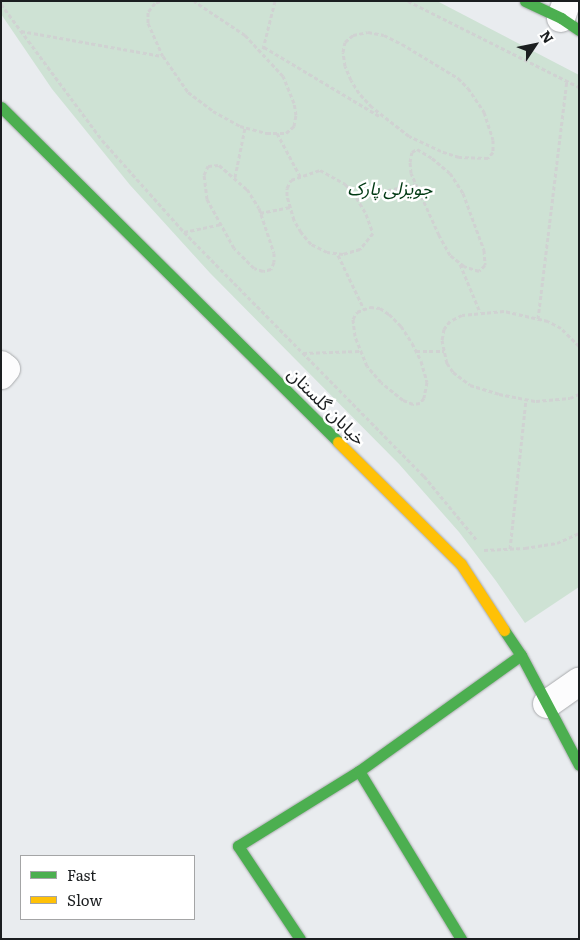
<!DOCTYPE html>
<meta charset="utf-8">
<style>
body{margin:0}
#map{position:relative;width:580px;height:940px;overflow:hidden;background:#e9ecef;font-family:Literata,"Noto Sans Arabic",serif}
div>[style]{position:absolute}
.green>*{inset:0;background:#cee2d4}
.path>*{height:3px;margin-top:-1.5px;transform-origin:0;background:repeating-linear-gradient(90deg,#d0d2d2 0 4px,transparent 0 6.5px)}
.roads{filter:drop-shadow(0 0 1px #a9abad) drop-shadow(0 0 1px #a9abad)}
.street>*{height:28px;margin:-14px;padding:0 14px;transform-origin:14px;border-radius:14px;background:#fcfcfd}
.fast>*{height:11px;margin:-5.5px;padding:0 5.5px;transform-origin:5.5px;border-radius:5.5px;background:#4caf50}
.slow>*{height:11px;margin:-5.5px;padding:0 5.5px;transform-origin:5.5px;border-radius:5.5px;background:#ffc107}
span{translate:-50% -50%;white-space:nowrap;text-align:center;line-height:1.15;-webkit-text-stroke:5px #fff;paint-order:stroke}
.park-label{font-size:18px;color:#003913;font-style:italic}
.street-label{font-size:18px;color:#1b1e20}
.frame{position:absolute;inset:0;border:2px solid #1b1e20;pointer-events:none}
.legend{position:absolute;left:20px;top:855px;width:175px;height:65px;box-sizing:border-box;background:#fff;border:1px solid #a4a5a6;margin:0;padding:6px 9px;list-style:none;font-size:15px;color:#1b1e20}
.legend li{display:flex;align-items:center;gap:10px;height:25px}
.legend b{width:25px;border:1px solid #a4a5a6}
.north{position:absolute;left:510px;top:20px;width:50px;height:50px;-webkit-text-stroke:4px #fff;paint-order:stroke;rotate:56deg;font-size:14px;font-weight:700;line-height:20px;text-align:center;color:#1b1e20}
.north::after{content:'';display:block;margin:auto;width:18px;height:22px;background:#1b1e20;clip-path:polygon(50% 0,100% 100%,50% 72%,0 100%)}
</style>
<div id="map">
<div class="green">
<div style="clip-path:polygon(1px 1px,437px 1px,579px 75px,579px 587px,525px 623px,496px 581px,459px 532px,399px 464px,210px 273px,130px 185px,52px 89px,1px 14px)"></div>
</div>
<div class="path">
<div style="left:160px;top:1px;width:5px;rotate:158deg"></div>
<div style="left:155px;top:3px;width:11px;rotate:128deg"></div>
<div style="left:148px;top:12px;width:11px;rotate:90deg"></div>
<div style="left:148px;top:23px;width:36px;rotate:66deg"></div>
<div style="left:163px;top:56px;width:44px;rotate:55.2deg"></div>
<div style="left:188px;top:92px;width:31px;rotate:37deg"></div>
<div style="left:213px;top:111px;width:31px;rotate:29deg"></div>
<div style="left:240px;top:126px;width:28px;rotate:15deg"></div>
<div style="left:267px;top:133px;width:19px"></div>
<div style="left:286px;top:133px;width:11px;rotate:-41deg"></div>
<div style="left:294px;top:126px;width:11px;rotate:-80deg"></div>
<div style="left:296px;top:115px;width:12px;rotate:-99deg"></div>
<div style="left:294px;top:103px;width:29px;rotate:-112deg"></div>
<div style="left:283px;top:76px;width:56px;rotate:-132.8deg"></div>
<div style="left:245px;top:35px;width:61px;rotate:-146.3deg"></div>
<div style="left:408px;top:1px;width:191px;rotate:26.7deg"></div>
<div style="left:1px;top:4px;width:169px;rotate:53.4deg"></div>
<div style="left:102px;top:140px;width:123px;rotate:48.3deg"></div>
<div style="left:184px;top:232px;width:342px;rotate:45.5deg"></div>
<div style="left:424px;top:476px;width:82px;rotate:50.5deg"></div>
<div style="left:21px;top:31px;width:143px;rotate:10.1deg"></div>
<div style="left:368px;top:32px;width:16px;rotate:11deg"></div>
<div style="left:384px;top:35px;width:20px;rotate:27deg"></div>
<div style="left:402px;top:44px;width:66px;rotate:31.3deg"></div>
<div style="left:458px;top:78px;width:14px;rotate:45deg"></div>
<div style="left:468px;top:88px;width:29px;rotate:56deg"></div>
<div style="left:484px;top:112px;width:29px;rotate:72deg"></div>
<div style="left:493px;top:140px;width:12px;rotate:90deg"></div>
<div style="left:493px;top:152px;width:8px;rotate:130deg"></div>
<div style="left:488px;top:158px;width:29px;rotate:-178deg"></div>
<div style="left:459px;top:157px;width:19px;rotate:-162deg"></div>
<div style="left:441px;top:151px;width:35px;rotate:-155deg"></div>
<div style="left:409px;top:136px;width:47px;rotate:-141.9deg"></div>
<div style="left:372px;top:107px;width:19px;rotate:-133deg"></div>
<div style="left:359px;top:93px;width:15px;rotate:-122deg"></div>
<div style="left:351px;top:80px;width:15px;rotate:-113deg"></div>
<div style="left:345px;top:66px;width:14px;rotate:-98deg"></div>
<div style="left:343px;top:52px;width:10px;rotate:-79deg"></div>
<div style="left:345px;top:42px;width:11px;rotate:-41deg"></div>
<div style="left:353px;top:35px;width:15px;rotate:-11deg"></div>
<div style="left:264px;top:47px;width:136px;rotate:30.9deg"></div>
<div style="left:263px;top:49px;width:49px;rotate:-76deg"></div>
<div style="left:277px;top:133px;width:49px;rotate:61.9deg"></div>
<div style="left:417px;top:149px;width:17px;rotate:31deg"></div>
<div style="left:432px;top:158px;width:23px;rotate:40deg"></div>
<div style="left:450px;top:173px;width:24px;rotate:57deg"></div>
<div style="left:463px;top:193px;width:61px;rotate:69.8deg"></div>
<div style="left:484px;top:250px;width:15px;rotate:86deg"></div>
<div style="left:485px;top:265px;width:8px;rotate:135deg"></div>
<div style="left:479px;top:271px;width:16px;rotate:-162deg"></div>
<div style="left:464px;top:266px;width:18px;rotate:-142deg"></div>
<div style="left:450px;top:255px;width:23px;rotate:-119deg"></div>
<div style="left:439px;top:235px;width:68px;rotate:-114.3deg"></div>
<div style="left:411px;top:173px;width:11px;rotate:-95deg"></div>
<div style="left:410px;top:162px;width:10px;rotate:-79deg"></div>
<div style="left:412px;top:152px;width:6px;rotate:-31deg"></div>
<div style="left:219px;top:165px;width:37px;rotate:41deg"></div>
<div style="left:247px;top:189px;width:22px;rotate:58deg"></div>
<div style="left:259px;top:208px;width:47px;rotate:71.6deg"></div>
<div style="left:274px;top:253px;width:9px;rotate:90deg"></div>
<div style="left:274px;top:262px;width:8px;rotate:113deg"></div>
<div style="left:271px;top:269px;width:8px;rotate:166deg"></div>
<div style="left:263px;top:271px;width:9px;rotate:-162deg"></div>
<div style="left:254px;top:268px;width:28px;rotate:-135deg"></div>
<div style="left:234px;top:248px;width:56px;rotate:-118.9deg"></div>
<div style="left:207px;top:199px;width:24px;rotate:-97deg"></div>
<div style="left:204px;top:175px;width:10px;rotate:-66deg"></div>
<div style="left:208px;top:166px;width:11px;rotate:-5deg"></div>
<div style="left:320px;top:170px;width:29px;rotate:29deg"></div>
<div style="left:345px;top:184px;width:11px;rotate:45deg"></div>
<div style="left:353px;top:192px;width:26px;rotate:59deg"></div>
<div style="left:366px;top:214px;width:20px;rotate:70deg"></div>
<div style="left:373px;top:233px;width:21px;rotate:129deg"></div>
<div style="left:360px;top:249px;width:18px;rotate:164deg"></div>
<div style="left:343px;top:254px;width:16px;rotate:-173deg"></div>
<div style="left:327px;top:252px;width:18px;rotate:-153deg"></div>
<div style="left:311px;top:244px;width:16px;rotate:-130deg"></div>
<div style="left:301px;top:232px;width:14px;rotate:-120deg"></div>
<div style="left:294px;top:220px;width:25px;rotate:-106deg"></div>
<div style="left:287px;top:196px;width:8px;rotate:-90deg"></div>
<div style="left:287px;top:188px;width:9px;rotate:-63deg"></div>
<div style="left:291px;top:180px;width:31px;rotate:-19deg"></div>
<div style="left:235px;top:177px;width:50px;rotate:-78.5deg"></div>
<div style="left:356px;top:197px;width:61px;rotate:-12.2deg"></div>
<div style="left:260px;top:213px;width:31px;rotate:-11deg"></div>
<div style="left:184px;top:232px;width:38px;rotate:-12deg"></div>
<div style="left:338px;top:255px;width:60px;rotate:64.3deg"></div>
<div style="left:460px;top:264px;width:52px;rotate:67.4deg"></div>
<div style="left:370px;top:307px;width:10px;rotate:6deg"></div>
<div style="left:380px;top:308px;width:11px;rotate:34deg"></div>
<div style="left:389px;top:314px;width:17px;rotate:45deg"></div>
<div style="left:401px;top:326px;width:20px;rotate:57deg"></div>
<div style="left:412px;top:343px;width:20px;rotate:63deg"></div>
<div style="left:421px;top:361px;width:22px;rotate:74deg"></div>
<div style="left:427px;top:382px;width:16px;rotate:101deg"></div>
<div style="left:424px;top:398px;width:6px;rotate:129deg"></div>
<div style="left:420px;top:403px;width:7px;rotate:172deg"></div>
<div style="left:413px;top:404px;width:11px;rotate:-158deg"></div>
<div style="left:403px;top:400px;width:28px;rotate:-141deg"></div>
<div style="left:381px;top:382px;width:21px;rotate:-131deg"></div>
<div style="left:367px;top:366px;width:32px;rotate:-112deg"></div>
<div style="left:355px;top:336px;width:17px;rotate:-97deg"></div>
<div style="left:353px;top:319px;width:8px;rotate:-60deg"></div>
<div style="left:357px;top:312px;width:14px;rotate:-21deg"></div>
<div style="left:538px;top:319px;width:240px;rotate:-83.1deg"></div>
<div style="left:579px;top:346px;width:25px;rotate:-135deg"></div>
<div style="left:561px;top:328px;width:15px;rotate:-152deg"></div>
<div style="left:548px;top:321px;width:45px;rotate:-167.2deg"></div>
<div style="left:504px;top:311px;width:42px;rotate:174.6deg"></div>
<div style="left:462px;top:315px;width:13px;rotate:153deg"></div>
<div style="left:450px;top:321px;width:10px;rotate:127deg"></div>
<div style="left:444px;top:329px;width:11px;rotate:100deg"></div>
<div style="left:442px;top:340px;width:24px;rotate:78deg"></div>
<div style="left:447px;top:363px;width:11px;rotate:56deg"></div>
<div style="left:453px;top:372px;width:21px;rotate:37deg"></div>
<div style="left:470px;top:385px;width:30px;rotate:17deg"></div>
<div style="left:499px;top:394px;width:38px;rotate:11deg"></div>
<div style="left:536px;top:401px;width:34px;rotate:-5deg"></div>
<div style="left:570px;top:398px;width:10px;rotate:-24deg"></div>
<div style="left:416px;top:351px;width:28px"></div>
<div style="left:303px;top:353px;width:57px;rotate:-2deg"></div>
<div style="left:510px;top:549px;width:151px;rotate:-83.9deg"></div>
<div style="left:484px;top:550px;width:41px;rotate:-2.8deg"></div>
<div style="left:525px;top:548px;width:32px;rotate:-9deg"></div>
<div style="left:557px;top:543px;width:24px;rotate:-24deg"></div>
</div>
<div class="roads">
<div class="street">
<div style="left:561px;top:18px;width:18px;rotate:-71deg"></div>
<div style="left:1px;top:365px;width:6px;rotate:39deg"></div>
<div style="left:6px;top:369px;width:8px;rotate:130deg"></div>
<div style="left:547px;top:704px;width:39px;rotate:-35deg"></div>
</div>
<div class="fast">
<div style="left:525px;top:1px;width:40px;rotate:25deg"></div>
<div style="left:561px;top:18px;width:22px;rotate:34deg"></div>
<div style="left:1px;top:107px;width:475px;rotate:44.8deg"></div>
<div style="left:504px;top:630px;width:30px;rotate:56deg"></div>
<div style="left:521px;top:655px;width:124px;rotate:62.2deg"></div>
<div style="left:359px;top:771px;width:197px;rotate:58.7deg"></div>
<div style="left:300px;top:939px;width:112px;rotate:-123.7deg"></div>
<div style="left:238px;top:846px;width:142px;rotate:-31.8deg"></div>
<div style="left:359px;top:771px;width:199px;rotate:-35.6deg"></div>
</div>
<div class="slow">
<div style="left:338px;top:442px;width:173px;rotate:44.8deg"></div>
<div style="left:461px;top:564px;width:79px;rotate:56.9deg"></div>
</div>
</div>
<div class="park-label">
<span style="left:390px;top:188px">جویزلی پارک</span>
</div>
<div class="street-label">
<span style="left:327px;top:406px;rotate:45deg">خیابان گلستان</span>
</div>
<div class="frame"></div>
<ul class="legend">
<li><b style="height:6px;background:#4caf50"></b>Fast</li>
<li><b style="height:6px;background:#ffc107"></b>Slow</li>
</ul>
<div class="north">N</div>
</div>
